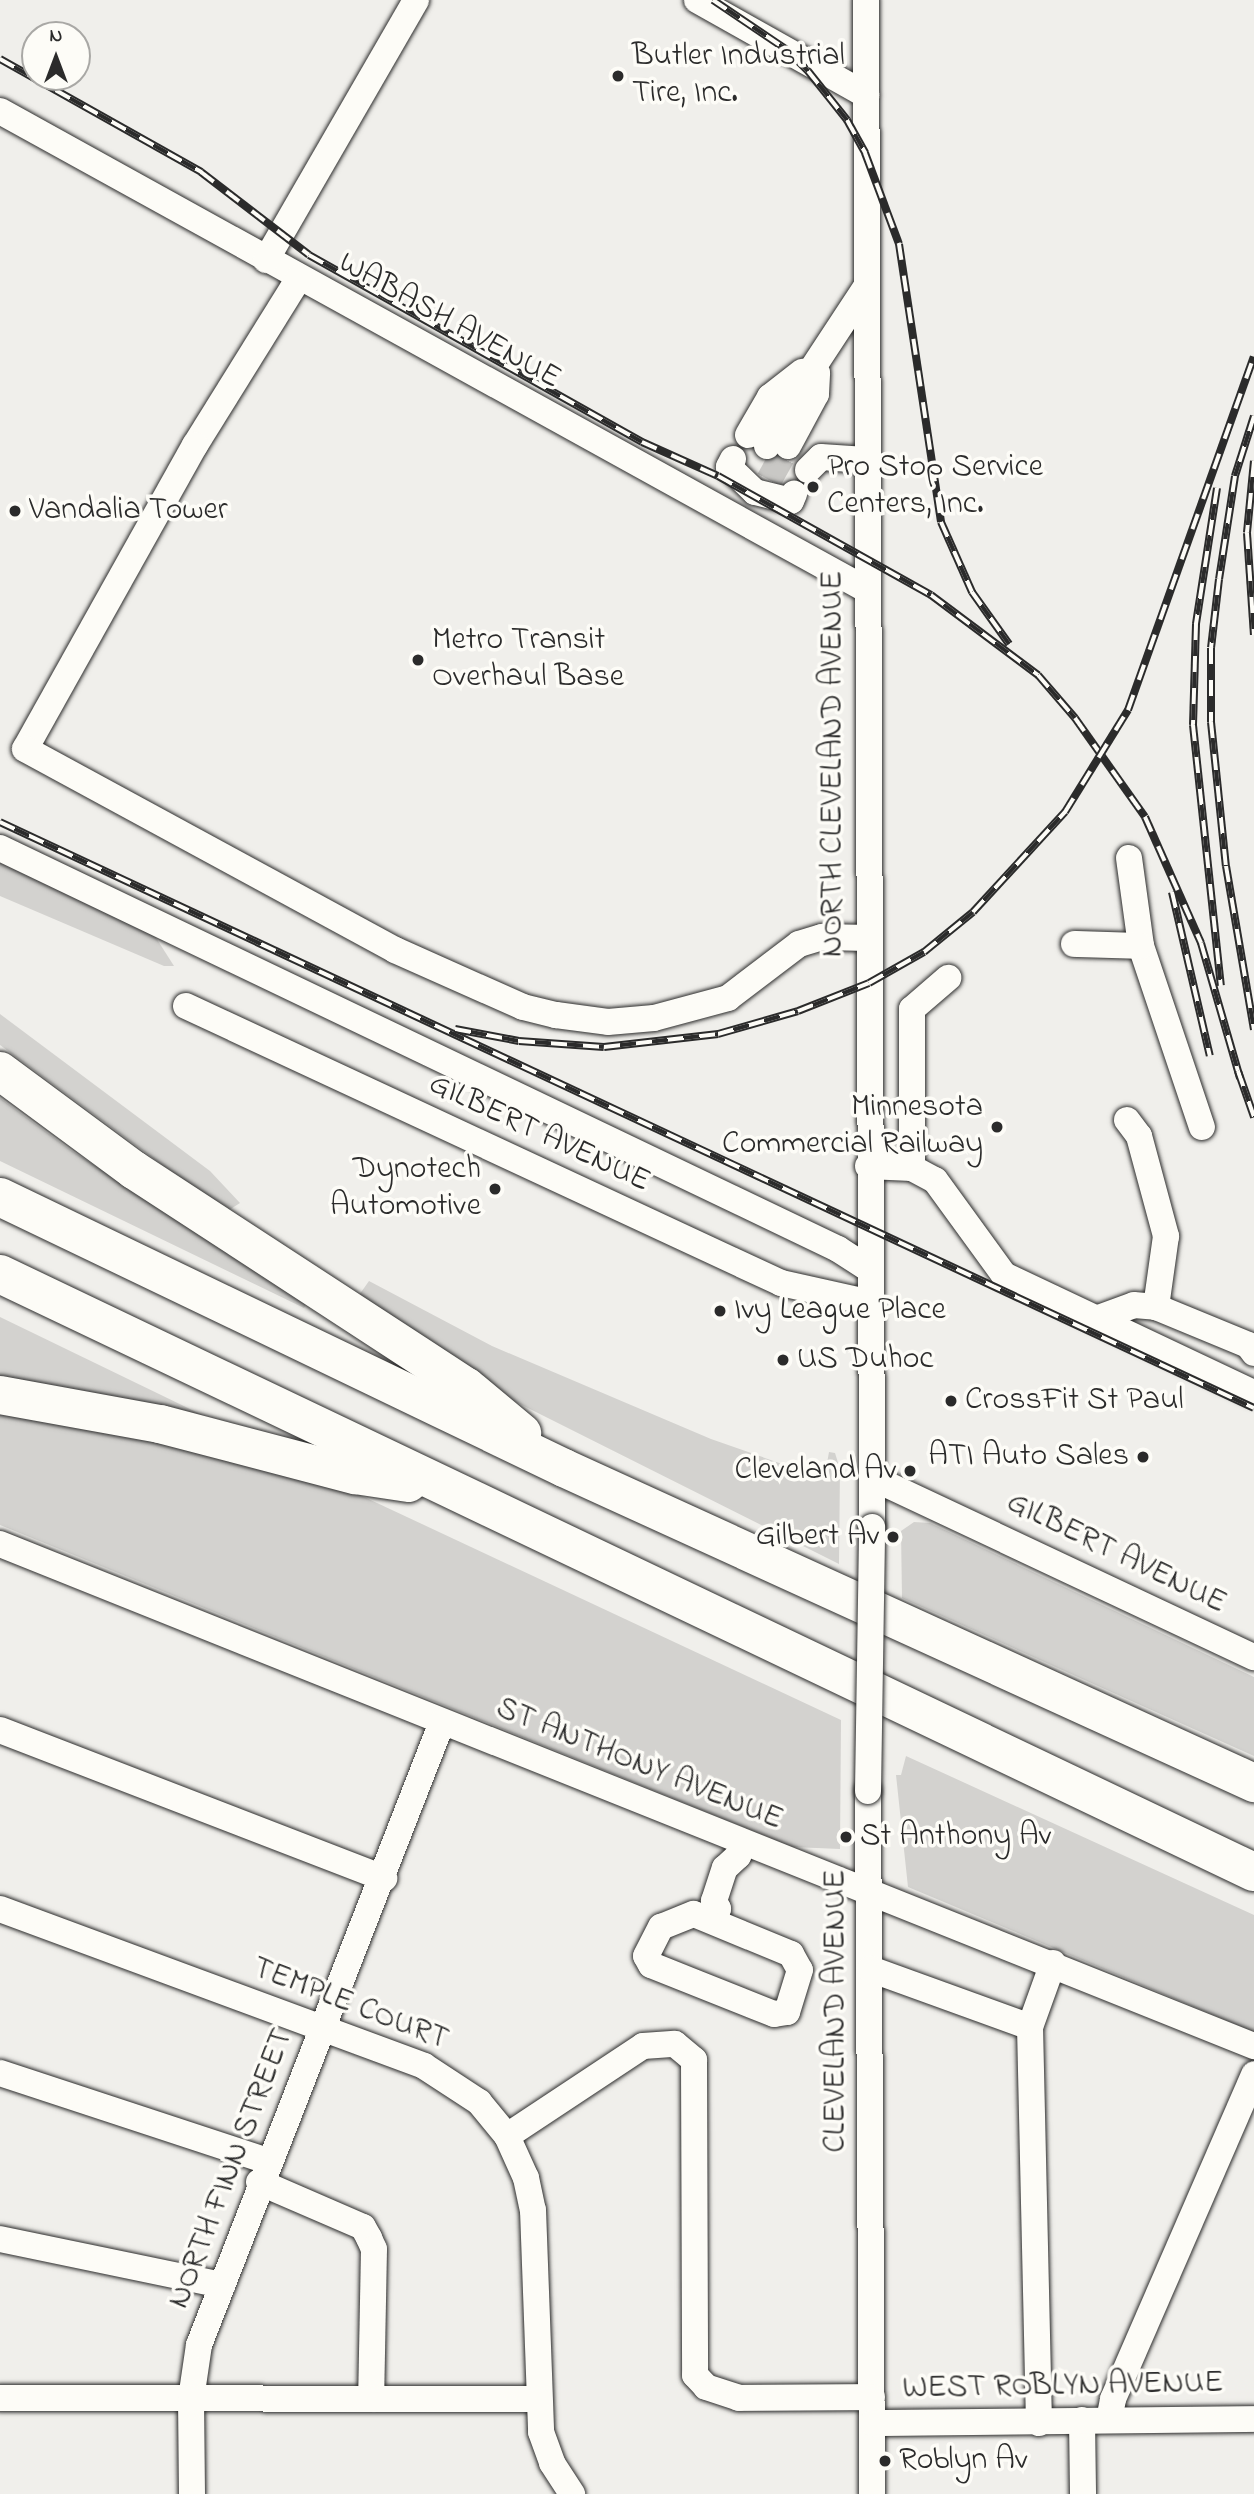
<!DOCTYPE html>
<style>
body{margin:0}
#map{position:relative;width:1254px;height:2494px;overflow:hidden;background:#f0efeb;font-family:"Indie Flower",sans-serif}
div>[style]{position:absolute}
.green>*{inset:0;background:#d3d2cf}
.minor-tunnel>*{height:26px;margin-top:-13px;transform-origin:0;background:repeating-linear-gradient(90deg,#c9c8c5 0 26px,transparent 0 39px)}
.roads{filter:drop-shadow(0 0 2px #2b2b2b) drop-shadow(0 0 2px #2b2b2b)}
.minor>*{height:26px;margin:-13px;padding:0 13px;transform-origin:13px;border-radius:13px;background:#fdfcf7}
.highway>*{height:38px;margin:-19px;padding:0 19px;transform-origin:19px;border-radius:19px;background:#fdfcf7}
.rail>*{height:8px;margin-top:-4px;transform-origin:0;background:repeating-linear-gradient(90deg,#fdfcf7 0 16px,#2b2b2b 0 32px);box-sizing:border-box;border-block:2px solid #2b2b2b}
.bridges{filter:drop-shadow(0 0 2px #2b2b2b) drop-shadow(0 0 2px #2b2b2b)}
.minor-bridge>*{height:26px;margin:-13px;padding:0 13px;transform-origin:13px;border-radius:13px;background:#fdfcf7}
.dots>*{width:19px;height:19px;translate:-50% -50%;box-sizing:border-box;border:4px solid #fdfcf7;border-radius:50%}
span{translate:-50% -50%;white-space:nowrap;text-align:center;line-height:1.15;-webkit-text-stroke:7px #fdfcf7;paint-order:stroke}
.poi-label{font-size:32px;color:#2b2b2b}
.left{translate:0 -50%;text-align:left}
.right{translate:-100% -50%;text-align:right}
.street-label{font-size:32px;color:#2b2b2b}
.north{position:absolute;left:21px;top:21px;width:70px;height:70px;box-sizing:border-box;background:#fdfcf7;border:2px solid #a9a8a5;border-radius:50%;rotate:0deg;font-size:19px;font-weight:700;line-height:28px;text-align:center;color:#2b2b2b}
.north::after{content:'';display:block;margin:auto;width:24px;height:32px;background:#2b2b2b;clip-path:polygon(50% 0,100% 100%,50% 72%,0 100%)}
</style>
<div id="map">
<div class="green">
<div style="clip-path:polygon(0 859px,153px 933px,174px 966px,164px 966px,0 896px)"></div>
<div style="clip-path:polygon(0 1014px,210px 1171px,240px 1203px,226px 1212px,0 1045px)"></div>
<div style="clip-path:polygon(0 1098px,72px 1151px,308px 1301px,304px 1308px,0 1161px)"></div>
<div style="clip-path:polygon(369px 1281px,492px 1346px,711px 1439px,805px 1472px,826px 1469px,829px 1452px,835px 1453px,840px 1469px,839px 1564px,476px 1382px,352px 1305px)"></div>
<div style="clip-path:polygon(0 1317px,223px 1425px,0 1383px)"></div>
<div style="clip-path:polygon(0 1408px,330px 1481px,841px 1720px,840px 1849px,793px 1847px,0 1525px)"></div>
<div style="clip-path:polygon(914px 1522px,930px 1523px,1254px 1677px,1254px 1756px,902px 1598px,901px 1531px)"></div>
<div style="clip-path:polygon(906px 1756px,1254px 1915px,1254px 2032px,908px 1887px,896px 1775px,901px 1775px)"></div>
</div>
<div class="minor-tunnel">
<div style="left:769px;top:480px;width:29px;rotate:-61deg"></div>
</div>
<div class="roads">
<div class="minor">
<div style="left:697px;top:0;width:194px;rotate:29.3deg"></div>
<div style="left:866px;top:0;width:1527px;rotate:89.77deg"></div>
<div style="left:0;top:111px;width:991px;rotate:28.92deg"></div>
<div style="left:266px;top:260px;width:300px;rotate:-60deg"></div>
<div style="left:299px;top:278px;width:197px;rotate:121.9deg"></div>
<div style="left:195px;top:445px;width:348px;rotate:119.2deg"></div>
<div style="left:25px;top:749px;width:421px;rotate:28.5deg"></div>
<div style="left:395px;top:950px;width:140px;rotate:24deg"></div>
<div style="left:523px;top:1007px;width:34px;rotate:14deg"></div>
<div style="left:556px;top:1015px;width:52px;rotate:7.7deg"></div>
<div style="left:608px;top:1022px;width:46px;rotate:-5deg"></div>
<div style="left:654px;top:1018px;width:77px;rotate:-15.1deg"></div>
<div style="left:728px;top:998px;width:89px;rotate:-37.3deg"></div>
<div style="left:799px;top:944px;width:24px;rotate:-17deg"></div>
<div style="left:822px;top:937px;width:47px;rotate:1.2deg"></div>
<div style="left:748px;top:435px;width:44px;rotate:-59.9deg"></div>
<div style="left:770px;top:397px;width:41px;rotate:-38deg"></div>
<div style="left:767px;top:446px;width:55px;rotate:-61.6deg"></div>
<div style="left:793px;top:398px;width:133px;rotate:-56.7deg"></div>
<div style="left:788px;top:446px;width:59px;rotate:-61.7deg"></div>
<div style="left:816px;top:394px;width:21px;rotate:-87deg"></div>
<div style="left:733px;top:459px;width:9px;rotate:117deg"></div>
<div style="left:729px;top:467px;width:36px;rotate:44deg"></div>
<div style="left:755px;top:492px;width:37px;rotate:14deg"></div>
<div style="left:791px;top:501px;width:8px;rotate:-67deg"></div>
<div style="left:808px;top:470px;width:18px;rotate:-45deg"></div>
<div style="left:821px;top:457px;width:45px;rotate:3.8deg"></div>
<div style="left:0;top:848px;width:929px;rotate:25.57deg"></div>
<div style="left:838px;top:1249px;width:38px;rotate:33deg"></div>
<div style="left:1129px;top:858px;width:89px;rotate:82.2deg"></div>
<div style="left:1141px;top:946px;width:191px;rotate:71.4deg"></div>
<div style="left:1074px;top:944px;width:67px;rotate:1.7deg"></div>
<div style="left:186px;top:1006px;width:656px;rotate:24.96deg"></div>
<div style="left:781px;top:1283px;width:92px;rotate:12.5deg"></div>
<div style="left:1127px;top:1120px;width:20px;rotate:53deg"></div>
<div style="left:1139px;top:1136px;width:104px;rotate:74.9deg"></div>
<div style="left:1166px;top:1236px;width:72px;rotate:98deg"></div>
<div style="left:868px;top:1166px;width:44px;rotate:2.6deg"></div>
<div style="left:912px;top:1168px;width:26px;rotate:28deg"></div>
<div style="left:935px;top:1180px;width:117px;rotate:54deg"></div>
<div style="left:1004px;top:1275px;width:276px;rotate:25.3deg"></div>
<div style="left:912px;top:1168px;width:159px;rotate:-90deg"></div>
<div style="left:912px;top:1009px;width:48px;rotate:-40.7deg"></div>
<div style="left:1096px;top:1319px;width:40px;rotate:-20.2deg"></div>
<div style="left:1134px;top:1305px;width:22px;rotate:5deg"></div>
<div style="left:1156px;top:1307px;width:100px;rotate:22.4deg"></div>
<div style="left:1248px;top:1345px;width:10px;rotate:53deg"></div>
<div style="left:873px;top:1478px;width:421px;rotate:25.2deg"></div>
<div style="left:0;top:1544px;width:1351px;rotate:21.82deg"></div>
<div style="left:0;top:1730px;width:412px;rotate:21.1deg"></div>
<div style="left:868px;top:1791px;width:703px;rotate:89.67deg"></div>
<div style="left:0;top:1909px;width:452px;rotate:20.3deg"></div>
<div style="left:424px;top:2066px;width:66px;rotate:33.2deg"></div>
<div style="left:479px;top:2102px;width:44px;rotate:50.5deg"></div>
<div style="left:507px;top:2136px;width:46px;rotate:65.7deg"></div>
<div style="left:526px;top:2178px;width:33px;rotate:78deg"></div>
<div style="left:533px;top:2210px;width:222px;rotate:87.9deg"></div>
<div style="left:541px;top:2432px;width:33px;rotate:70deg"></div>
<div style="left:552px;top:2463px;width:37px;rotate:57deg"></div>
<div style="left:694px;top:1914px;width:105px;rotate:22.4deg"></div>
<div style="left:791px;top:1954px;width:18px;rotate:61deg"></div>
<div style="left:800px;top:1970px;width:44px;rotate:107.2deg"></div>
<div style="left:787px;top:2012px;width:13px;rotate:171deg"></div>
<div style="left:774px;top:2014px;width:132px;rotate:-158.3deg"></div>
<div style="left:651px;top:1965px;width:10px;rotate:-119deg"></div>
<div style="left:646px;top:1956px;width:33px;rotate:-63deg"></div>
<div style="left:661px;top:1927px;width:35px;rotate:-22deg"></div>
<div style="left:714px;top:1921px;width:13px;rotate:-72deg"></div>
<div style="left:718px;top:1909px;width:9px;rotate:-117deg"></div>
<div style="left:714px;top:1901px;width:35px;rotate:-72deg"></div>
<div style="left:725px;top:1868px;width:18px;rotate:-43deg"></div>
<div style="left:738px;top:1856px;width:14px;rotate:-69deg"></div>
<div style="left:870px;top:1969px;width:170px;rotate:19.9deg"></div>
<div style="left:0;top:2073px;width:281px;rotate:18.2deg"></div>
<div style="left:507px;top:2136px;width:163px;rotate:-33.5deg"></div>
<div style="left:643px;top:2046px;width:32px;rotate:-4deg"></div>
<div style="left:675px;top:2044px;width:25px;rotate:40deg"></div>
<div style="left:694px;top:2060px;width:315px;rotate:89.8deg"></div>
<div style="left:695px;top:2375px;width:16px;rotate:47deg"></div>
<div style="left:706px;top:2387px;width:35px;rotate:18deg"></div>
<div style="left:739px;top:2398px;width:133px;rotate:-0.4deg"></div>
<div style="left:259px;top:2182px;width:113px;rotate:23.4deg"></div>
<div style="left:363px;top:2227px;width:13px;rotate:61deg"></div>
<div style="left:369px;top:2238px;width:12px;rotate:66deg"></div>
<div style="left:374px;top:2249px;width:150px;rotate:91.1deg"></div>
<div style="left:0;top:2239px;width:227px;rotate:11.7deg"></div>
<div style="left:0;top:2398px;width:537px;rotate:0.11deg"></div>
<div style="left:1082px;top:2420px;width:74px;rotate:89.2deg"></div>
<div style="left:1109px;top:2420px;width:21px;rotate:-79deg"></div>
<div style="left:1113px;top:2399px;width:354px;rotate:-66.5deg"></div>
<div style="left:873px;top:2423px;width:381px;rotate:-0.6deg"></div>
<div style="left:1039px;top:2423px;width:396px;rotate:-91.3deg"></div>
<div style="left:1030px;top:2027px;width:68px;rotate:-70.2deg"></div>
<div style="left:192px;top:2494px;width:95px;rotate:-90.6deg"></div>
<div style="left:191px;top:2399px;width:55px;rotate:-81.6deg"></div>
<div style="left:199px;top:2345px;width:669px;rotate:-68.69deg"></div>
</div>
<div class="highway">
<div style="left:0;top:1071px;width:167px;rotate:36.5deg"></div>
<div style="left:134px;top:1170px;width:397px;rotate:33.1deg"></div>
<div style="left:467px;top:1387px;width:72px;rotate:39.9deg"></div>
<div style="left:0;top:1197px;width:626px;rotate:25.66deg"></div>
<div style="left:564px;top:1468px;width:759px;rotate:24.54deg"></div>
<div style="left:0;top:1274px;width:1389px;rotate:25.5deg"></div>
<div style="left:0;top:1395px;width:163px;rotate:10.3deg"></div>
<div style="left:160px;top:1424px;width:202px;rotate:14.7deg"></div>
<div style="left:355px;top:1475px;width:54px;rotate:8.6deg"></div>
</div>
</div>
<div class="rail">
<div style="left:713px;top:0;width:89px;rotate:34deg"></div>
<div style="left:787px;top:50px;width:30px;rotate:45deg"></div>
<div style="left:808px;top:71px;width:63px;rotate:51.5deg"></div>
<div style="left:847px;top:120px;width:38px;rotate:61deg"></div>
<div style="left:865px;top:153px;width:97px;rotate:69.5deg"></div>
<div style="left:899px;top:244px;width:281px;rotate:81.4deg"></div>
<div style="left:941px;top:522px;width:77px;rotate:66.1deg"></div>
<div style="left:972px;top:592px;width:64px;rotate:54.6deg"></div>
<div style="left:0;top:59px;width:231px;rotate:29.3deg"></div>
<div style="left:201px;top:172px;width:136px;rotate:37.5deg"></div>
<div style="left:309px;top:255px;width:382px;rotate:29.3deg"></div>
<div style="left:642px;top:442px;width:83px;rotate:24.1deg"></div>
<div style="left:718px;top:476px;width:244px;rotate:29.2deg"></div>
<div style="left:931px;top:595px;width:134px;rotate:36.8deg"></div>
<div style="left:1038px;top:675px;width:57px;rotate:49.3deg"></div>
<div style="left:1075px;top:718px;width:121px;rotate:54.7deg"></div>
<div style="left:1145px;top:817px;width:138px;rotate:66deg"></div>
<div style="left:1201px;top:943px;width:141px;rotate:73.9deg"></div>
<div style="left:1254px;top:416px;width:63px;rotate:107.6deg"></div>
<div style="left:1235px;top:476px;width:104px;rotate:98.8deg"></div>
<div style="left:1219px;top:579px;width:69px;rotate:96.6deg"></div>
<div style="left:1211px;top:648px;width:74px;rotate:90deg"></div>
<div style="left:1211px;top:722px;width:145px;rotate:84.1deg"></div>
<div style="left:1226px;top:866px;width:166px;rotate:80.3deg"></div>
<div style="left:1254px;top:461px;width:72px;rotate:95.6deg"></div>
<div style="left:1247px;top:533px;width:102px;rotate:86.1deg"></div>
<div style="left:1217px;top:488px;width:138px;rotate:98.8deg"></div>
<div style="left:1196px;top:624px;width:101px;rotate:91.7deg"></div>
<div style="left:1193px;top:725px;width:262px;rotate:83.9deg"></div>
<div style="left:0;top:822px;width:1384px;rotate:25.05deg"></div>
<div style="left:1172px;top:892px;width:168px;rotate:77deg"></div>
<div style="left:455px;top:1029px;width:65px;rotate:10.6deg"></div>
<div style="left:519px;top:1041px;width:85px;rotate:4deg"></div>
<div style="left:604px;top:1047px;width:115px;rotate:-6.5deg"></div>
<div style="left:718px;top:1034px;width:83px;rotate:-16deg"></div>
<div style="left:798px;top:1011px;width:76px;rotate:-21.5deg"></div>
<div style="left:869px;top:983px;width:63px;rotate:-29.4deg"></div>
<div style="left:924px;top:952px;width:63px;rotate:-39.2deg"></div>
<div style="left:973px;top:912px;width:136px;rotate:-47.4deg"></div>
<div style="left:1065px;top:812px;width:120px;rotate:-58.3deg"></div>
<div style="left:1128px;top:710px;width:375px;rotate:-70.4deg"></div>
<div style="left:1238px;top:1071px;width:49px;rotate:70.8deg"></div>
</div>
<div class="bridges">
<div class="minor-bridge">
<div style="left:868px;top:1791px;width:264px;rotate:-89.1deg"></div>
</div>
</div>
<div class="dots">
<div style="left:618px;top:76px;background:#2b2b2b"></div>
<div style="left:813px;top:487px;background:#2b2b2b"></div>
<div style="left:15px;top:511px;background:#2b2b2b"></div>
<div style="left:418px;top:660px;background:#2b2b2b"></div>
<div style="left:997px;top:1127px;background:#2b2b2b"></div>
<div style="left:495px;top:1189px;background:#2b2b2b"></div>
<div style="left:720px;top:1311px;background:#2b2b2b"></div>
<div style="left:783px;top:1360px;background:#2b2b2b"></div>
<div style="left:951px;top:1401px;background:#2b2b2b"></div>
<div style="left:1143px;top:1457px;background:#2b2b2b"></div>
<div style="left:910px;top:1471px;background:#2b2b2b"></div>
<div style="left:893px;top:1537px;background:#2b2b2b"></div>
<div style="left:846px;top:1837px;background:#2b2b2b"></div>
<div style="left:885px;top:2461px;background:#2b2b2b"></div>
</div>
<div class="poi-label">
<span class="left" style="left:632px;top:76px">Butler Industrial<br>Tire, Inc.</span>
<span class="left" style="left:827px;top:487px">Pro Stop Service<br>Centers, Inc.</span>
<span class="left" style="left:29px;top:511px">Vandalia Tower</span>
<span class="left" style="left:432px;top:660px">Metro Transit<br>Overhaul Base</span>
<span class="right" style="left:983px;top:1127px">Minnesota<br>Commercial Railway</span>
<span class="right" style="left:481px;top:1189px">Dynotech<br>Automotive</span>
<span class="left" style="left:734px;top:1311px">Ivy League Place</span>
<span class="left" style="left:797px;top:1360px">US Duhoc</span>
<span class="left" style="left:965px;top:1401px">CrossFit St Paul</span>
<span class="right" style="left:1129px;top:1457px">ATI Auto Sales</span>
<span class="right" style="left:896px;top:1471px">Cleveland Av</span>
<span class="right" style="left:879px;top:1537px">Gilbert Av</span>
<span class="left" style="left:860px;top:1837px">St Anthony Av</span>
<span class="left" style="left:899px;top:2461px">Roblyn Av</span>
</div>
<div class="street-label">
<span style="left:449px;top:322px;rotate:29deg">WABASH AVENUE</span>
<span style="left:834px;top:764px;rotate:-90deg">NORTH CLEVELAND AVENUE</span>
<span style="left:539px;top:1134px;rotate:25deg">GILBERT AVENUE</span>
<span style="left:1116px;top:1554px;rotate:26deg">GILBERT AVENUE</span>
<span style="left:639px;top:1765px;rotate:22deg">ST ANTHONY AVENUE</span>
<span style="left:350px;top:2005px;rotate:21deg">TEMPLE COURT</span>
<span style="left:837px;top:2011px;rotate:-90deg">CLEVELAND AVENUE</span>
<span style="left:232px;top:2169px;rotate:-69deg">NORTH FINN STREET</span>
<span style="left:1063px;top:2387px;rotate:-1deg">WEST ROBLYN AVENUE</span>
</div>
<div class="north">N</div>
</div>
